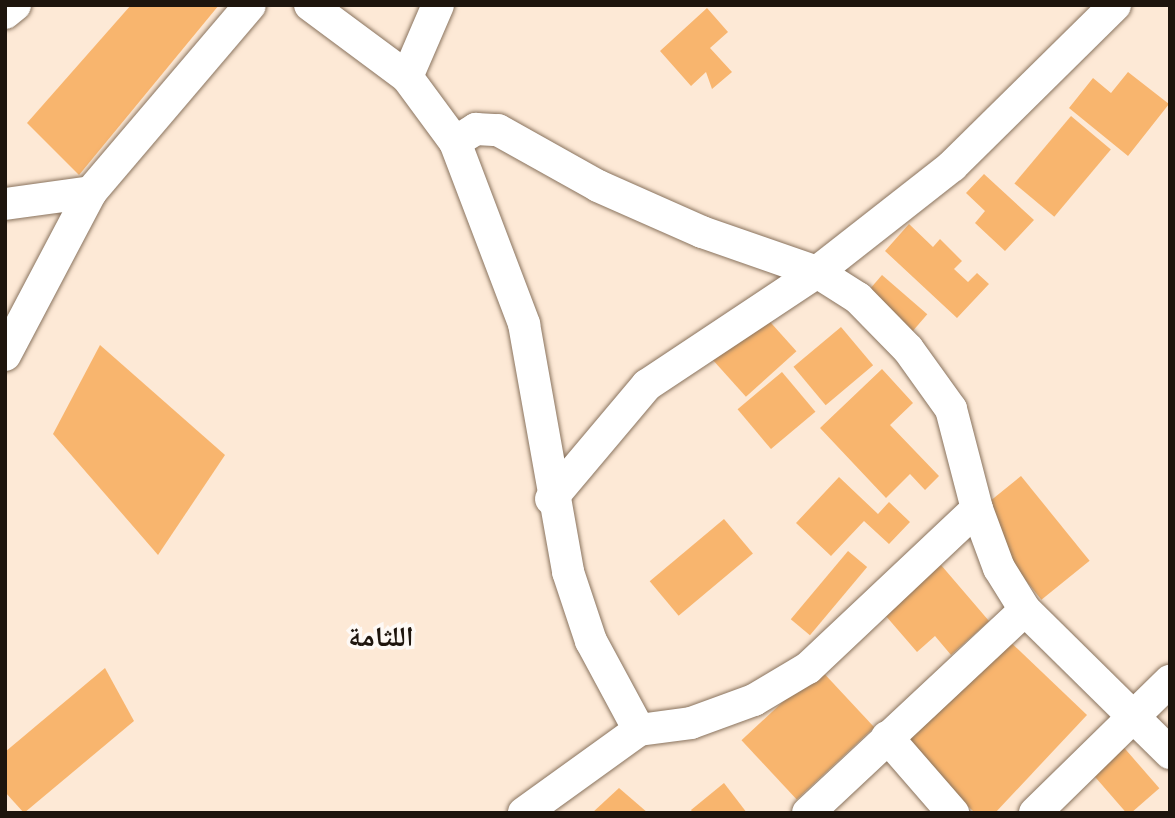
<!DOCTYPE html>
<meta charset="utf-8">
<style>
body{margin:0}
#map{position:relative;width:1175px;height:818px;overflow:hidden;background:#fde9d6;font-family:"Source Sans 3","Noto Naskh Arabic",sans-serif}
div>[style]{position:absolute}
.building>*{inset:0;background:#f8b56e;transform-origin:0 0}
.roads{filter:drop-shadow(0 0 2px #89735e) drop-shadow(0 0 2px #89735e)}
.minor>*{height:32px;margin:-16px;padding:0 16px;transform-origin:16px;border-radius:16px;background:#fff}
span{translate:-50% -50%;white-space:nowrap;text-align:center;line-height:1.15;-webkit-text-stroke:7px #fef9f5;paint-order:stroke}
.district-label{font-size:28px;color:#1e150d;font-weight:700}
.frame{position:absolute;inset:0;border:7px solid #1e150d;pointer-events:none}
</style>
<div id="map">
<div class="building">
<div style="clip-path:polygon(131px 5px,219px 5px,79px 175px,27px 123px)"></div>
<div style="clip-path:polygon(707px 8px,728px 32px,710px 48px,732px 72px,712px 89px,706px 72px,691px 86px,660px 51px)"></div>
<div style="clip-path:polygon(1128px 72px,1169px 104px,1128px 156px,1069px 108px,1093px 78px,1111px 93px)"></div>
<div style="left:1071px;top:116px;width:52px;height:88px;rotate:40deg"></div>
<div style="clip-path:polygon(984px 174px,1034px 220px,1005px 251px,975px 223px,985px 211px,966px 193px)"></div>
<div style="clip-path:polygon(909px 224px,933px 247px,940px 239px,962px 261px,954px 269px,968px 282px,977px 273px,989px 284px,957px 318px,885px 251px)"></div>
<div style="left:882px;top:275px;width:60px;height:28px;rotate:41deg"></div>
<div style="left:763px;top:314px;width:50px;height:68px;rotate:48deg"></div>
<div style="left:841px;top:327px;width:50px;height:62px;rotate:50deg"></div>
<div style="clip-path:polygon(100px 345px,225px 455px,158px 555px,53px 434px)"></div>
<div style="clip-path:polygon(882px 369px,913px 403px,890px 425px,939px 476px,925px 490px,910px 474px,886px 498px,820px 428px)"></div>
<div style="left:782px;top:372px;width:52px;height:58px;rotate:50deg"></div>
<div style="left:1021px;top:476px;width:109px;height:62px;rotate:51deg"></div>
<div style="clip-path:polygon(839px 477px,878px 514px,889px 502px,910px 522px,889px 544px,864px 521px,831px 556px,796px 523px)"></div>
<div style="left:724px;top:519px;width:45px;height:97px;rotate:50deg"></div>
<div style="left:848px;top:551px;width:25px;height:89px;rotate:40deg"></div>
<div style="clip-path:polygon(941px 565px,989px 621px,951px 655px,935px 636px,917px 652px,885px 615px)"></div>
<div style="clip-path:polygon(1002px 634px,1087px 715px,995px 813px,975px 813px,901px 742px)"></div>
<div style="clip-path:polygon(105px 668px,134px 721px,24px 813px,5px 792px,5px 752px)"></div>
<div style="left:819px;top:668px;width:81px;height:106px;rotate:47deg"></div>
<div style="left:1120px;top:743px;width:60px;height:41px;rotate:49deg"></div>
<div style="clip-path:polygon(724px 783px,747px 813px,693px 813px,691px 810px)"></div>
<div style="clip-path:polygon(619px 788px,648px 813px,592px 813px)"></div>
</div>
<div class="roads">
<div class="minor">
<div style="left:310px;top:5px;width:121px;rotate:36.6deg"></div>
<div style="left:407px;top:77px;width:81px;rotate:53.6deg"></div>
<div style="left:455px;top:142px;width:195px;rotate:69.2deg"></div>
<div style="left:524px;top:324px;width:252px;rotate:79.9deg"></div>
<div style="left:568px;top:572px;width:73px;rotate:71.6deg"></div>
<div style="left:591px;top:641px;width:101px;rotate:61.7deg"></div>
<div style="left:639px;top:730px;width:142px;rotate:144.2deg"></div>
<div style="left:5px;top:13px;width:13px;rotate:-39deg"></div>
<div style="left:407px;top:77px;width:78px;rotate:-66.7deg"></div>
<div style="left:455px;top:142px;width:25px;rotate:-32deg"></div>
<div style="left:476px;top:129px;width:22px;rotate:3deg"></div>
<div style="left:498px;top:130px;width:115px;rotate:29.2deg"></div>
<div style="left:598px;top:186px;width:114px;rotate:23.9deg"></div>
<div style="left:702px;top:232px;width:122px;rotate:19.2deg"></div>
<div style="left:817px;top:272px;width:49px;rotate:32.4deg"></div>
<div style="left:858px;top:298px;width:71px;rotate:45.6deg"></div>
<div style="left:908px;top:349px;width:74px;rotate:54.4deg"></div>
<div style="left:951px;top:409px;width:103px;rotate:75.4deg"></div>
<div style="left:977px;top:509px;width:63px;rotate:69.6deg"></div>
<div style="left:999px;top:568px;width:49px;rotate:58.2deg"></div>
<div style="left:1025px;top:610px;width:204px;rotate:44.6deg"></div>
<div style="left:5px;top:204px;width:87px;rotate:-7.9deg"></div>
<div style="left:5px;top:355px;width:184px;rotate:-62.2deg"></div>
<div style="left:91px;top:192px;width:245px;rotate:-49.6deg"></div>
<div style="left:551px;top:499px;width:149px;rotate:-49.9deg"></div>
<div style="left:647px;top:385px;width:204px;rotate:-33.6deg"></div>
<div style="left:817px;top:272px;width:172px;rotate:-38.1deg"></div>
<div style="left:952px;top:166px;width:229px;rotate:-44.6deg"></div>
<div style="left:639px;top:730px;width:52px;rotate:-7.7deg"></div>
<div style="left:691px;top:723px;width:67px;rotate:-20.1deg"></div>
<div style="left:754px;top:700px;width:63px;rotate:-30.7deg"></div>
<div style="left:808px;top:668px;width:232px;rotate:-43.3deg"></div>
<div style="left:887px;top:737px;width:101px;rotate:49deg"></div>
<div style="left:808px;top:813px;width:297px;rotate:-43.1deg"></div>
<div style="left:1035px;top:813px;width:189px;rotate:-44.4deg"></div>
</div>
</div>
<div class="district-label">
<span style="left:381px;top:637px">اللثامة</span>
</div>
<div class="frame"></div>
</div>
